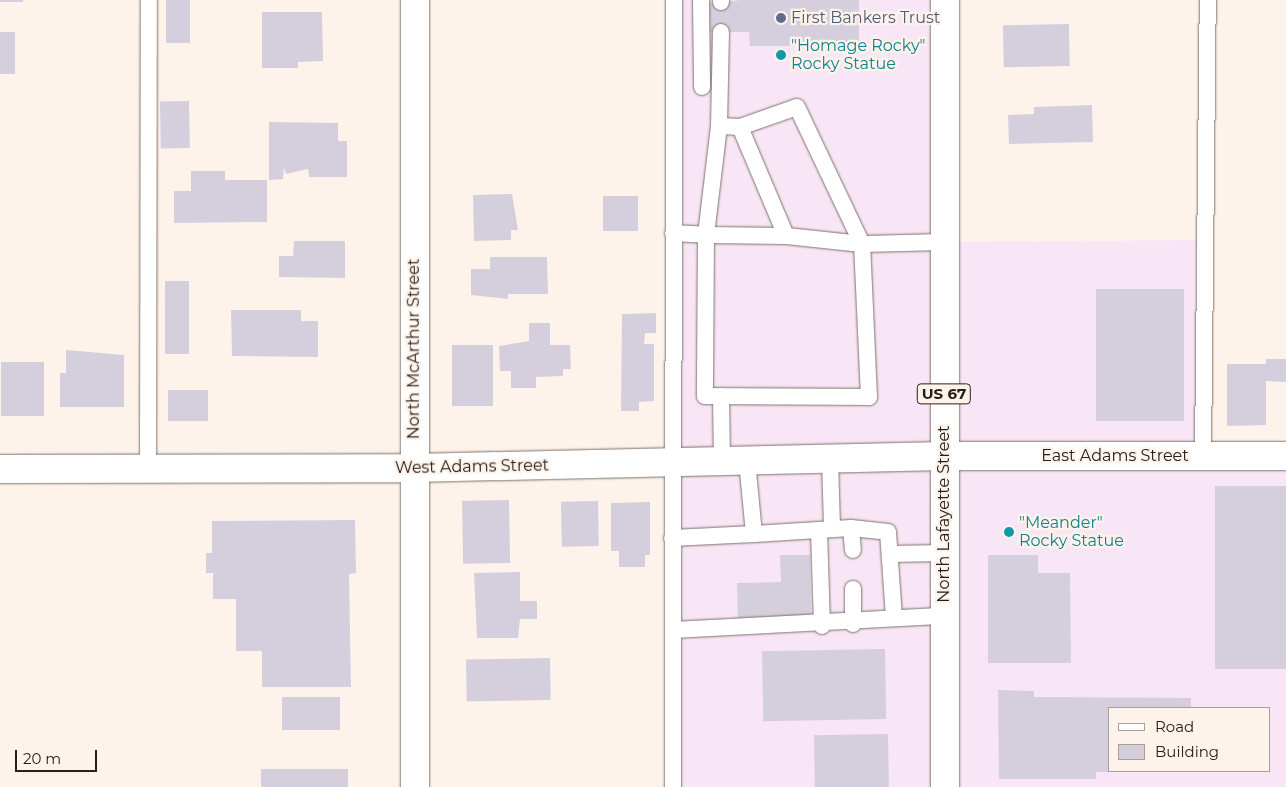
<!DOCTYPE html>
<style>
body{margin:0}
#map{position:relative;width:1286px;height:787px;overflow:hidden;background:#fef3eb;font-family:Montserrat,sans-serif}
div>[style]{position:absolute}
.commercial>*{inset:0;background:#f8e5f5}
.building>*{inset:0;background:#d5cfdd;transform-origin:0 0}
.roads{filter:drop-shadow(0 0 1px #7e7269) drop-shadow(0 0 1px #7e7269)}
.lane>*{height:16px;margin:-8px;padding:0 8px;transform-origin:8px;border-radius:8px;background:#fff}
.street>*{height:28px;margin:-14px;padding:0 14px;transform-origin:14px;border-radius:14px;background:#fff}
.secondary>*{height:28px;margin:-14px;padding:0 14px;transform-origin:14px;border-radius:14px;background:#fff}
.highway>*{height:28px;margin:-14px;padding:0 14px;transform-origin:14px;border-radius:14px;background:#fff}
.dots>*{width:14px;height:14px;translate:-50% -50%;box-sizing:border-box;border:2px solid #fef3eb;border-radius:50%}
span{translate:-50% -50%;white-space:nowrap;text-align:center;line-height:1.15;-webkit-text-stroke:4.5px #fef3eb;paint-order:stroke}
.shield-label span{padding:1px 4px;background:#fef3eb;border:1px solid;border-radius:4px;-webkit-text-stroke-width:0}
.shield-label{font-size:15px;color:#25201c;font-weight:700}
.service-label{font-size:16px;color:#4e5e75}
.left{translate:0 -50%;text-align:left}
.culture-label{font-size:16px;color:#0d838f}
.street-label{font-size:16px;color:#25201c}
.legend{position:absolute;left:1108px;top:707px;width:162px;height:65px;box-sizing:border-box;background:#fef3eb;border:1px solid #a79f98;margin:0;padding:6px 9px;list-style:none;font-size:15px;color:#25201c}
.legend li{display:flex;align-items:center;gap:10px;height:25px}
.legend b{width:25px;border:1px solid #a79f98}
.scale{position:absolute;left:15px;top:750px;width:82px;height:22px;box-sizing:border-box;border:2px solid #25201c;border-top:0;padding-left:6px;font-size:15px;line-height:18px;white-space:nowrap;color:#25201c;-webkit-text-stroke:4px #fef3eb;paint-order:stroke}
</style>
<div id="map">
<div class="commercial">
<div style="clip-path:polygon(evenodd,674px 0,945px 0,945px 242px,1205px 240px,1203px 456px,1286px 456px,1286px 787px,673px 787px,674px 0,1110px 708px,1270px 708px,1270px 771px,1110px 771px,1110px 708px)"></div>
</div>
<div class="building">
<div style="left:0;top:0;width:23px;height:2px"></div>
<div style="left:166px;top:0;width:24px;height:43px"></div>
<div style="clip-path:polygon(741px 0,859px 0,859px 46px,750px 46px,749px 32px,704px 32px,702px 4px)"></div>
<div style="clip-path:polygon(262px 12px,322px 12px,323px 61px,298px 62px,298px 68px,262px 68px)"></div>
<div style="left:1069px;top:24px;width:42px;height:66px;rotate:89deg"></div>
<div style="left:0;top:32px;width:15px;height:42px"></div>
<div style="left:189px;top:101px;width:47px;height:29px;rotate:89deg"></div>
<div style="clip-path:polygon(1092px 105px,1093px 142px,1009px 144px,1008px 115px,1034px 114px,1034px 107px)"></div>
<div style="clip-path:polygon(269px 122px,338px 123px,338px 141px,347px 141px,347px 177px,309px 177px,308px 169px,286px 174px,284px 168px,283px 179px,269px 180px)"></div>
<div style="clip-path:polygon(191px 171px,225px 171px,225px 180px,267px 180px,267px 222px,174px 223px,174px 191px,191px 191px)"></div>
<div style="clip-path:polygon(512px 194px,518px 230px,511px 230px,511px 240px,474px 241px,473px 195px)"></div>
<div style="left:638px;top:196px;width:35px;height:35px;rotate:90deg"></div>
<div style="clip-path:polygon(294px 241px,345px 241px,345px 278px,279px 277px,279px 256px,293px 256px)"></div>
<div style="clip-path:polygon(490px 257px,547px 257px,548px 294px,508px 294px,508px 299px,471px 295px,471px 269px,490px 269px)"></div>
<div style="left:165px;top:281px;width:24px;height:73px"></div>
<div style="left:1184px;top:289px;width:132px;height:88px;rotate:90deg"></div>
<div style="clip-path:polygon(231px 310px,301px 310px,301px 321px,318px 321px,318px 357px,232px 356px)"></div>
<div style="clip-path:polygon(656px 313px,656px 333px,645px 333px,644px 344px,654px 344px,654px 401px,639px 402px,639px 411px,621px 411px,622px 314px)"></div>
<div style="clip-path:polygon(529px 323px,550px 323px,550px 345px,570px 345px,571px 369px,563px 369px,563px 376px,536px 377px,536px 388px,511px 388px,511px 371px,500px 371px,499px 346px,529px 341px)"></div>
<div style="left:452px;top:345px;width:41px;height:61px"></div>
<div style="clip-path:polygon(66px 350px,124px 355px,124px 407px,60px 407px,60px 373px,66px 373px)"></div>
<div style="clip-path:polygon(1266px 359px,1286px 359px,1286px 382px,1266px 381px,1266px 425px,1227px 426px,1227px 364px,1266px 364px)"></div>
<div style="left:1px;top:362px;width:43px;height:54px"></div>
<div style="left:168px;top:390px;width:40px;height:31px"></div>
<div style="left:1286px;top:486px;width:183px;height:71px;rotate:90deg"></div>
<div style="left:509px;top:500px;width:63px;height:47px;rotate:89deg"></div>
<div style="left:598px;top:501px;width:45px;height:37px;rotate:89deg"></div>
<div style="clip-path:polygon(650px 502px,650px 555px,645px 555px,645px 567px,619px 567px,619px 551px,611px 551px,611px 503px)"></div>
<div style="clip-path:polygon(355px 520px,356px 573px,349px 574px,351px 687px,262px 687px,262px 651px,236px 651px,236px 599px,213px 599px,213px 573px,206px 573px,206px 553px,212px 553px,212px 521px)"></div>
<div style="clip-path:polygon(780px 555px,810px 555px,811px 620px,738px 622px,737px 583px,781px 582px)"></div>
<div style="clip-path:polygon(988px 555px,1038px 555px,1038px 573px,1070px 573px,1071px 663px,988px 663px)"></div>
<div style="clip-path:polygon(520px 572px,520px 601px,537px 601px,537px 619px,520px 619px,518px 638px,477px 638px,474px 573px)"></div>
<div style="left:885px;top:649px;width:70px;height:123px;rotate:89deg"></div>
<div style="left:550px;top:658px;width:42px;height:84px;rotate:89deg"></div>
<div style="clip-path:polygon(998px 690px,1034px 691px,1034px 697px,1191px 698px,1191px 708px,1110px 708px,1110px 772px,1096px 772px,1096px 779px,999px 779px)"></div>
<div style="left:282px;top:697px;width:58px;height:33px"></div>
<div style="left:888px;top:734px;width:53px;height:74px;rotate:89deg"></div>
<div style="left:348px;top:769px;width:18px;height:87px;rotate:90deg"></div>
</div>
<div class="roads">
<div class="lane">
<div style="left:701px;top:0;width:87px;rotate:89.3deg"></div>
<div style="left:721px;top:0;width:2px;rotate:90deg"></div>
<div style="left:719px;top:126px;width:21px;rotate:3deg"></div>
<div style="left:740px;top:127px;width:60px;rotate:-19.3deg"></div>
<div style="left:797px;top:107px;width:152px;rotate:64.6deg"></div>
<div style="left:740px;top:127px;width:118px;rotate:67.1deg"></div>
<div style="left:673px;top:233px;width:33px;rotate:3deg"></div>
<div style="left:706px;top:235px;width:110px;rotate:-83.2deg"></div>
<div style="left:719px;top:126px;width:94px;rotate:-88.8deg"></div>
<div style="left:862px;top:244px;width:76px;rotate:-174deg"></div>
<div style="left:786px;top:236px;width:80px;rotate:-179.3deg"></div>
<div style="left:706px;top:235px;width:161px;rotate:90.4deg"></div>
<div style="left:705px;top:396px;width:164px;rotate:0.3deg"></div>
<div style="left:869px;top:397px;width:153px;rotate:-92.6deg"></div>
<div style="left:862px;top:244px;width:83px;rotate:-1.4deg"></div>
<div style="left:721px;top:396px;width:65px;rotate:89.1deg"></div>
<div style="left:1203px;top:456px;width:456px;rotate:-89.4deg"></div>
<div style="left:830px;top:460px;width:69px;rotate:88.3deg"></div>
<div style="left:747px;top:461px;width:73px;rotate:84.5deg"></div>
<div style="left:754px;top:534px;width:97px;rotate:-3.5deg"></div>
<div style="left:851px;top:528px;width:37px;rotate:6deg"></div>
<div style="left:888px;top:532px;width:86px;rotate:86deg"></div>
<div style="left:148px;top:469px;width:469px;rotate:-89.9deg"></div>
<div style="left:851px;top:528px;width:22px;rotate:85deg"></div>
<div style="left:819px;top:530px;width:96px;rotate:88.2deg"></div>
<div style="left:672px;top:538px;width:82px;rotate:-2.8deg"></div>
<div style="left:892px;top:554px;width:51px;rotate:-1.1deg"></div>
<div style="left:853px;top:589px;width:35px;rotate:90deg"></div>
<div style="left:673px;top:630px;width:271px;rotate:-3deg"></div>
<div style="left:673px;top:787px;width:787px;rotate:-89.93deg"></div>
</div>
<div class="street">
<div style="left:944px;top:456px;width:342px"></div>
<div style="left:415px;top:787px;width:787px;rotate:-90deg"></div>
</div>
<div class="secondary">
<div style="left:0;top:469px;width:414px;rotate:-0.1deg"></div>
<div style="left:414px;top:468px;width:530px;rotate:-1.3deg"></div>
</div>
<div class="highway">
<div style="left:945px;top:787px;width:787px;rotate:-90deg"></div>
</div>
</div>
<div class="dots">
<div style="left:781px;top:18px;background:#5c6f8a"></div>
<div style="left:781px;top:55px;background:#0f9aa8"></div>
<div style="left:1009px;top:532px;background:#0f9aa8"></div>
</div>
<div class="shield-label">
<span style="left:944px;top:394px">US 67</span>
</div>
<div class="service-label">
<span class="left" style="left:791px;top:18px">First Bankers Trust</span>
</div>
<div class="culture-label">
<span class="left" style="left:791px;top:55px">"Homage Rocky"<br>Rocky Statue</span>
<span class="left" style="left:1019px;top:532px">"Meander"<br>Rocky Statue</span>
</div>
<div class="street-label">
<span style="left:414px;top:349px;rotate:-90deg">North McArthur Street</span>
<span style="left:1115px;top:456px">East Adams Street</span>
<span style="left:472px;top:467px;rotate:-1deg">West Adams Street</span>
<span style="left:944px;top:514px;rotate:-90deg">North Lafayette Street</span>
</div>
<ul class="legend">
<li><b style="height:6px;background:#fff"></b>Road</li>
<li><b style="height:14px;background:#d5cfdd"></b>Building</li>
</ul>
<div class="scale">20 m</div>
</div>
